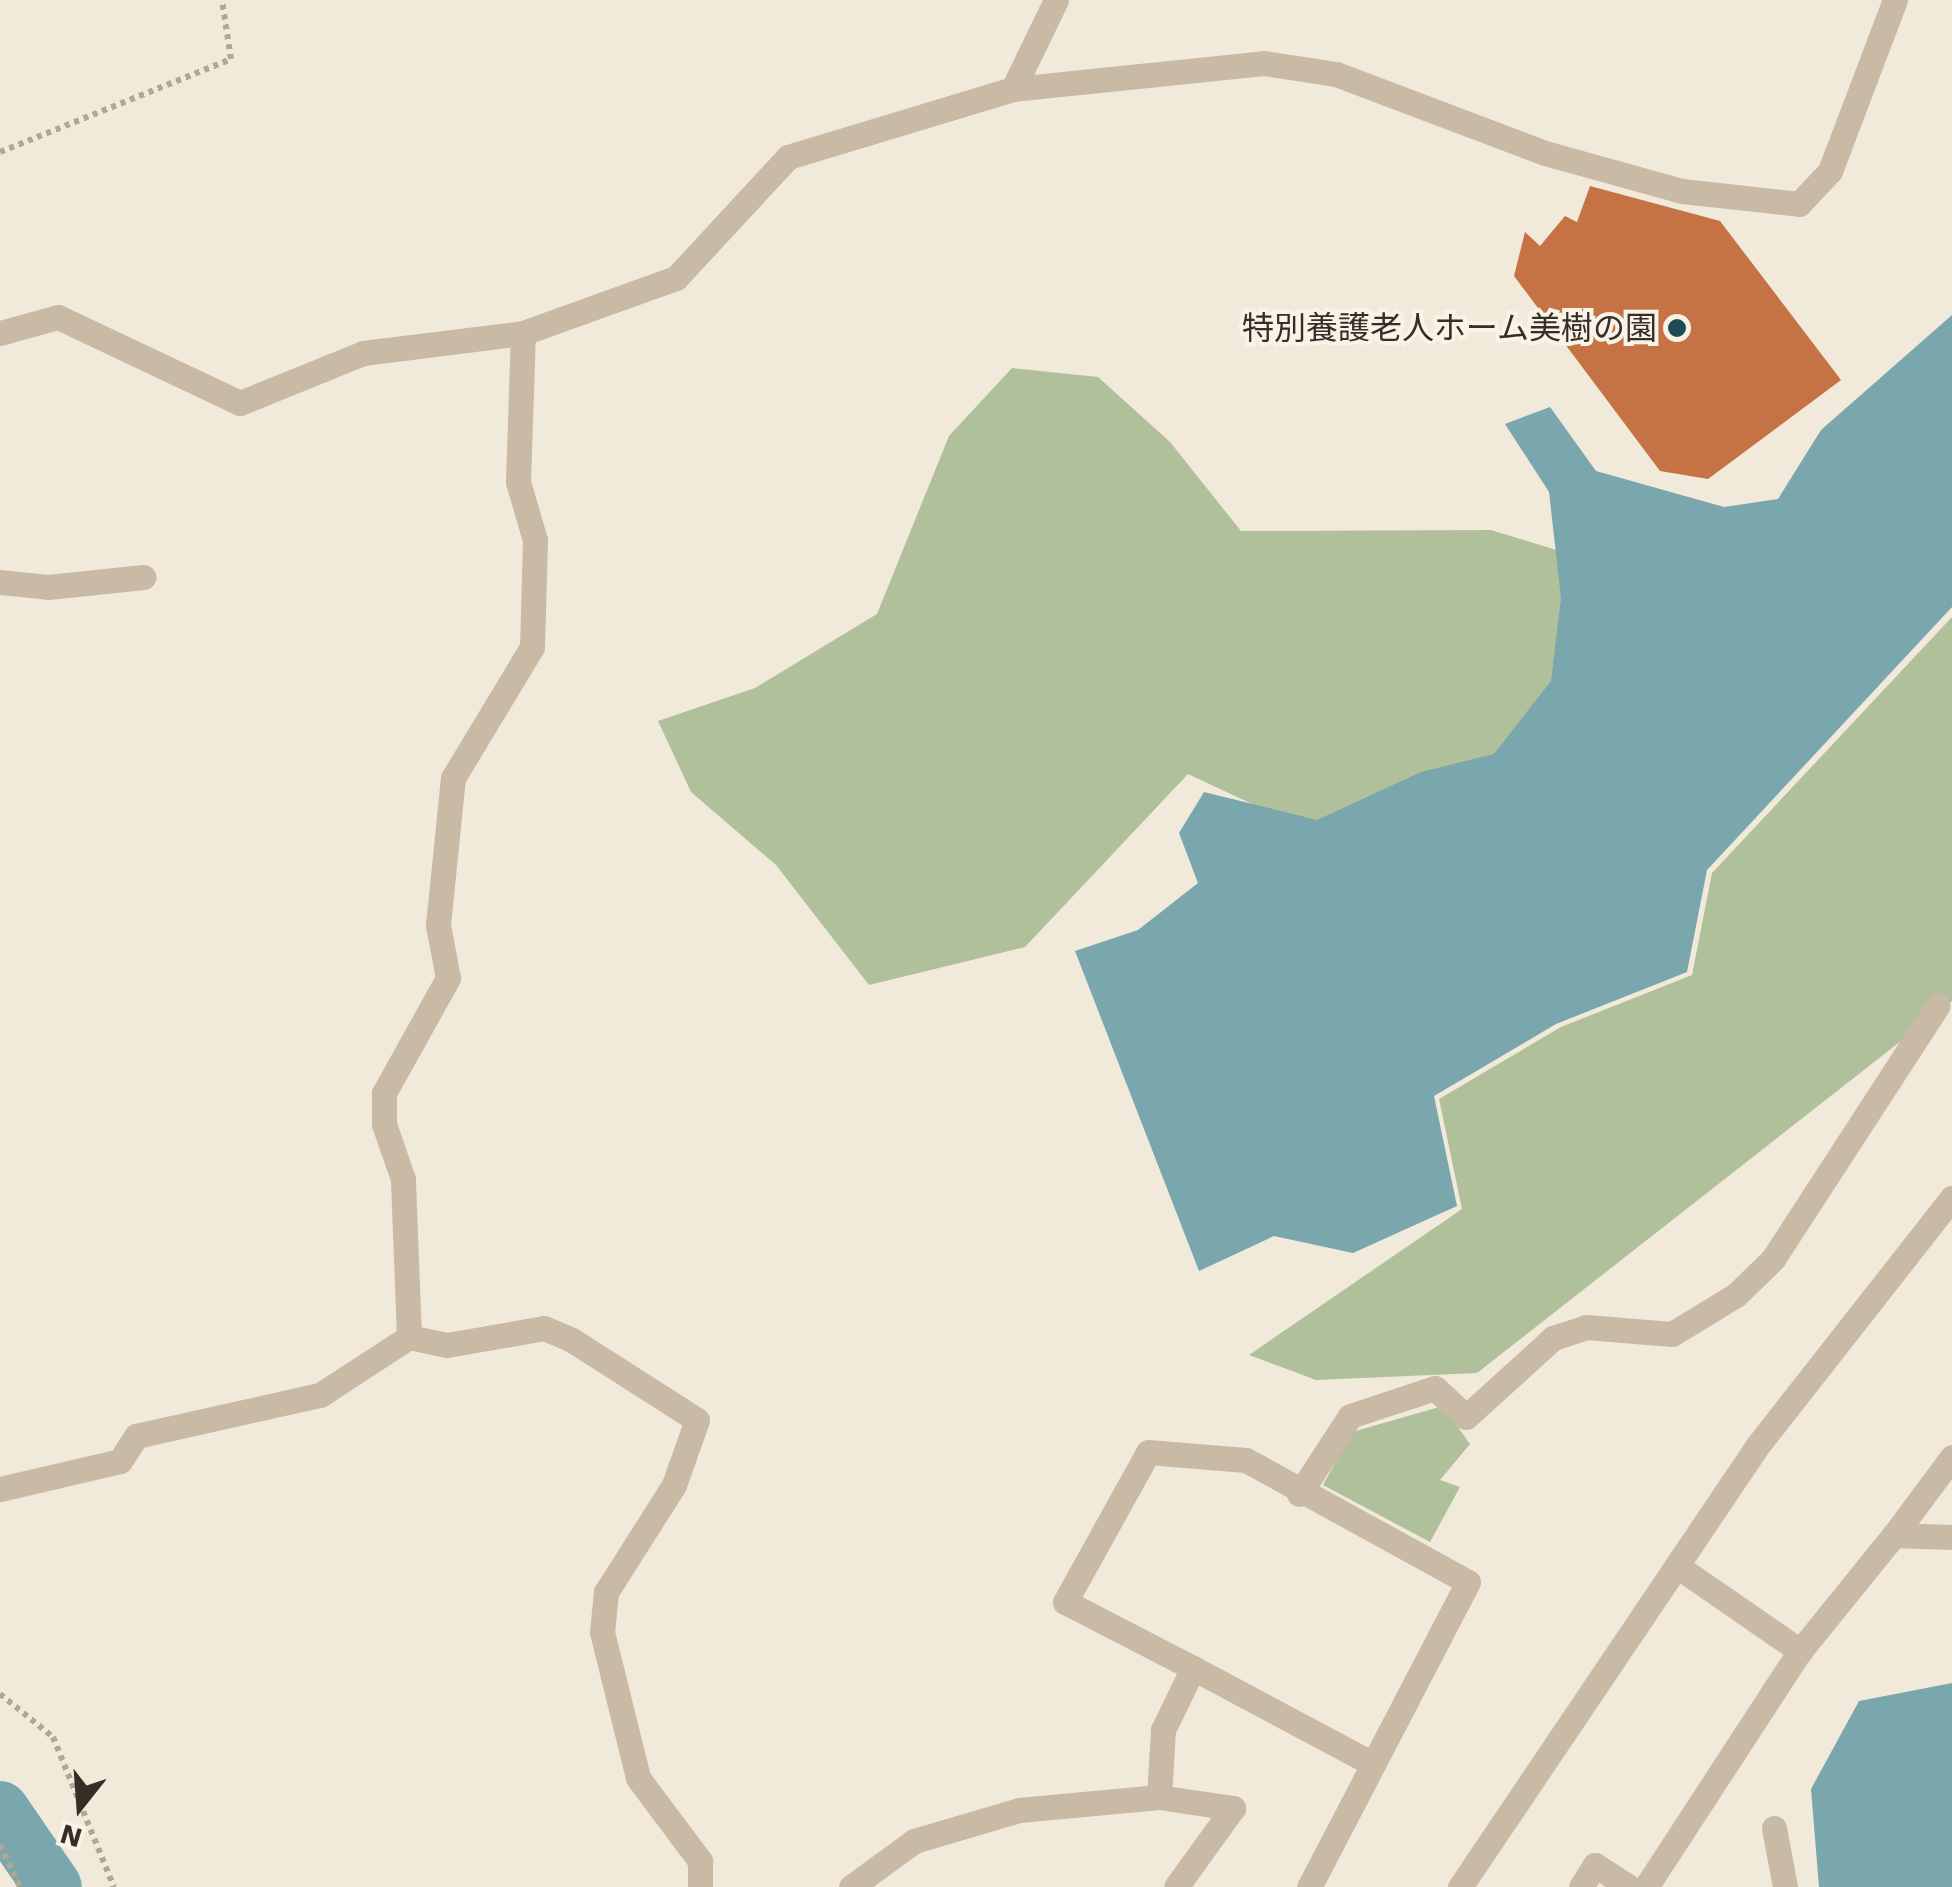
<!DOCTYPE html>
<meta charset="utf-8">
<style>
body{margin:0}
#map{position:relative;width:1952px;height:1887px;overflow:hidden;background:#f1e9da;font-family:"Work Sans","Noto Sans JP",sans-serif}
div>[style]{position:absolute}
.green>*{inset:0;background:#afc09b}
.water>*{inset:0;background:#7aa6ae}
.river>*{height:58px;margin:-29px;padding:0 29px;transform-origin:29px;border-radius:29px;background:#7aa6ae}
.building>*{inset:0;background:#c57345}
.path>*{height:6px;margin-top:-3px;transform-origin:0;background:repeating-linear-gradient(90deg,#b5a591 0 5px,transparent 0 10px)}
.minor>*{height:25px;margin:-12.5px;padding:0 12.5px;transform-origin:12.5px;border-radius:12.5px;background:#c9baa6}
.dots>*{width:28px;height:28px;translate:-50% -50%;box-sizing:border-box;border:5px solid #f9f3e7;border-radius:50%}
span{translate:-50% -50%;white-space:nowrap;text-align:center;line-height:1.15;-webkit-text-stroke:8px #f9f3e7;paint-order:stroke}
.poi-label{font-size:32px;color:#362d27}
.right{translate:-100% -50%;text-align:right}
.north{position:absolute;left:30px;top:1757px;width:100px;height:100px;-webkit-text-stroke:8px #f9f3e7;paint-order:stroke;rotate:197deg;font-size:28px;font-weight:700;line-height:40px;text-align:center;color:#362d27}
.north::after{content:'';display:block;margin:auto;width:35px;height:45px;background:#362d27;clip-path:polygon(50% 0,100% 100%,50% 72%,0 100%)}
</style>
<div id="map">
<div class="green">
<div style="clip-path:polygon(1012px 368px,1098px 377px,1170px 442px,1241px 531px,1491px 530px,1576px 556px,1565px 703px,1487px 782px,1321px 836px,1188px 774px,1025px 947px,869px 985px,776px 865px,691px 792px,658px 721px,755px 688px,877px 614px,949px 436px)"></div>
<div style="clip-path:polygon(1952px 617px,1952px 1001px,1477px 1373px,1316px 1380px,1249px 1355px,1462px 1209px,1439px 1099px,1561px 1027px,1692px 975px,1712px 873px)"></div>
<div style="clip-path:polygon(1443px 1406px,1470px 1444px,1440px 1480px,1460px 1487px,1430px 1542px,1323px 1485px,1352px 1432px)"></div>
</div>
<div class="water">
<div style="clip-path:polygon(1952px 315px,1952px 607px,1707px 870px,1687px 972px,1556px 1024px,1434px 1096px,1457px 1206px,1353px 1253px,1274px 1236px,1199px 1271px,1075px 951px,1138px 930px,1198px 883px,1179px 833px,1204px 792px,1317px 820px,1421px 772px,1494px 754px,1551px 681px,1561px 598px,1549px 492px,1505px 424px,1550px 407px,1596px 471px,1724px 507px,1778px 499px,1821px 430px)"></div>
<div style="clip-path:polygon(1952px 1683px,1952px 1887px,1819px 1887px,1811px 1789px,1859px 1701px)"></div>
</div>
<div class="river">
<div style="left:0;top:1810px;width:93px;rotate:55.5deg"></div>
</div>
<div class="building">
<div style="clip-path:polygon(1590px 186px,1720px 221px,1841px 380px,1708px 479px,1660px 471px,1514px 276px,1525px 232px,1540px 246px,1565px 216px,1577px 222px)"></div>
</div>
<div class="path">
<div style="left:0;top:152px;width:249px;rotate:-21.9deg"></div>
<div style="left:231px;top:59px;width:60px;rotate:-98.7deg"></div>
<div style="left:0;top:1694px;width:68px;rotate:39.1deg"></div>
<div style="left:53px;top:1737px;width:162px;rotate:67.9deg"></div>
<div style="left:0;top:1845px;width:47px;rotate:64.5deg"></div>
</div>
<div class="minor">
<div style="left:1013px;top:89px;width:252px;rotate:-5.9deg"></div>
<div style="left:1264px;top:63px;width:73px;rotate:8.7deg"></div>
<div style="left:1336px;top:74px;width:223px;rotate:20.7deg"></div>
<div style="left:1545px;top:153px;width:142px;rotate:15.5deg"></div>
<div style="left:1682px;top:191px;width:118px;rotate:6.3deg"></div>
<div style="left:1799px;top:204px;width:45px;rotate:-46.8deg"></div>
<div style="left:1830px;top:171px;width:183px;rotate:-69.2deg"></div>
<div style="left:0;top:333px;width:60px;rotate:-15.4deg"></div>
<div style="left:58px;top:317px;width:201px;rotate:25.3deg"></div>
<div style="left:240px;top:403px;width:133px;rotate:-22.1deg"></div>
<div style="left:363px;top:353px;width:161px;rotate:-7.1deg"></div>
<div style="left:523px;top:333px;width:163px;rotate:-19.8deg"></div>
<div style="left:676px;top:278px;width:165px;rotate:-47.2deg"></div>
<div style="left:788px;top:157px;width:235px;rotate:-16.8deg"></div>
<div style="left:1013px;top:89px;width:99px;rotate:-64.2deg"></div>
<div style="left:0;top:582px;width:48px;rotate:5.9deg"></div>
<div style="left:48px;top:587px;width:96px;rotate:-6deg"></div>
<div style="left:409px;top:1337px;width:158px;rotate:-92.2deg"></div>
<div style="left:403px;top:1179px;width:58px;rotate:-109.1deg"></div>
<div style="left:384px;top:1124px;width:31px;rotate:-90deg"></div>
<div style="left:384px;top:1093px;width:132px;rotate:-60.9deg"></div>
<div style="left:448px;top:978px;width:54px;rotate:-100.7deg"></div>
<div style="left:438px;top:925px;width:148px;rotate:-84.2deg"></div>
<div style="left:453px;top:778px;width:153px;rotate:-58.9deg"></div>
<div style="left:532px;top:647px;width:107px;rotate:-88.4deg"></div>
<div style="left:535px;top:540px;width:60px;rotate:-106.3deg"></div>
<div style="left:518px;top:482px;width:149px;rotate:-88.1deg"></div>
<div style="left:1952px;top:1457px;width:97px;rotate:126.6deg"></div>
<div style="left:1894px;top:1535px;width:58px;rotate:2deg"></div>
<div style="left:0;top:1489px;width:123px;rotate:-13.1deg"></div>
<div style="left:120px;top:1461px;width:30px;rotate:-57deg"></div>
<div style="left:136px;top:1436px;width:189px;rotate:-12.6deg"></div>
<div style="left:320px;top:1395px;width:106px;rotate:-33.1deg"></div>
<div style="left:409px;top:1337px;width:39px;rotate:12deg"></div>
<div style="left:447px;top:1345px;width:98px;rotate:-9.9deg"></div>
<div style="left:544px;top:1328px;width:30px;rotate:23deg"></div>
<div style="left:572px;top:1340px;width:148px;rotate:32.6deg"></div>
<div style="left:697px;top:1420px;width:69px;rotate:109.5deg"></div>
<div style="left:674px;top:1485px;width:127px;rotate:122.4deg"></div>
<div style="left:606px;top:1592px;width:40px;rotate:95.7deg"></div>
<div style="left:602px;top:1632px;width:150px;rotate:76.1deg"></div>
<div style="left:638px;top:1778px;width:104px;rotate:53.2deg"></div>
<div style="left:700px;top:1861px;width:26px;rotate:90deg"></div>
<div style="left:1299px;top:1494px;width:93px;rotate:-56.8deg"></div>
<div style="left:1350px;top:1416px;width:89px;rotate:-18.2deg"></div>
<div style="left:1435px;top:1388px;width:42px;rotate:43.1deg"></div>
<div style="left:1466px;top:1417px;width:118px;rotate:-42.2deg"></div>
<div style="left:1553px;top:1338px;width:35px;rotate:-18deg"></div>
<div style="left:1586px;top:1327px;width:86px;rotate:4.7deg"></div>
<div style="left:1672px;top:1334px;width:75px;rotate:-31.4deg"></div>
<div style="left:1736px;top:1295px;width:52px;rotate:-44.2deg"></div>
<div style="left:1773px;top:1259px;width:302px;rotate:-57deg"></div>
<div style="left:1677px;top:1566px;width:150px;rotate:34.6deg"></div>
<div style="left:1800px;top:1651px;width:149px;rotate:-51deg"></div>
<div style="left:1193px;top:1668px;width:204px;rotate:28.1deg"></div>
<div style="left:1159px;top:1797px;width:67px;rotate:-86.6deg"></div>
<div style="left:1163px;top:1730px;width:69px;rotate:-64.2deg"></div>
<div style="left:1193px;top:1668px;width:144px;rotate:-152.7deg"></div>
<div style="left:1065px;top:1602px;width:171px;rotate:-61deg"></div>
<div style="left:1148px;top:1452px;width:98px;rotate:4.7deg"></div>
<div style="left:1246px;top:1460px;width:253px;rotate:28.8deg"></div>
<div style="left:1468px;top:1582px;width:344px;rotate:117.5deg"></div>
<div style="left:1774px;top:1828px;width:60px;rotate:79.4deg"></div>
<div style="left:851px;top:1887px;width:78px;rotate:-36.1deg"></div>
<div style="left:914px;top:1841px;width:109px;rotate:-16.4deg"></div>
<div style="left:1019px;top:1810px;width:141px;rotate:-5.3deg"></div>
<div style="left:1159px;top:1797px;width:75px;rotate:8.5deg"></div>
<div style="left:1233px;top:1808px;width:97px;rotate:125.8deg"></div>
<div style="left:1460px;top:1887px;width:533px;rotate:-56.01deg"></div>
<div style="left:1758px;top:1445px;width:314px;rotate:-51.9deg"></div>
<div style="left:1581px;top:1887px;width:26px;rotate:-58deg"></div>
<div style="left:1595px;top:1865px;width:40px;rotate:32.9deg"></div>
<div style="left:1646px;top:1887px;width:282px;rotate:-56.9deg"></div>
</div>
<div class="dots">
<div style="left:1677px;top:328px;background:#1d4c57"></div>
</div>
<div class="poi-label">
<span class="right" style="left:1657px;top:328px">特別養護老人ホーム美樹の園</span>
</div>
<div class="north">N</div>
</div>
